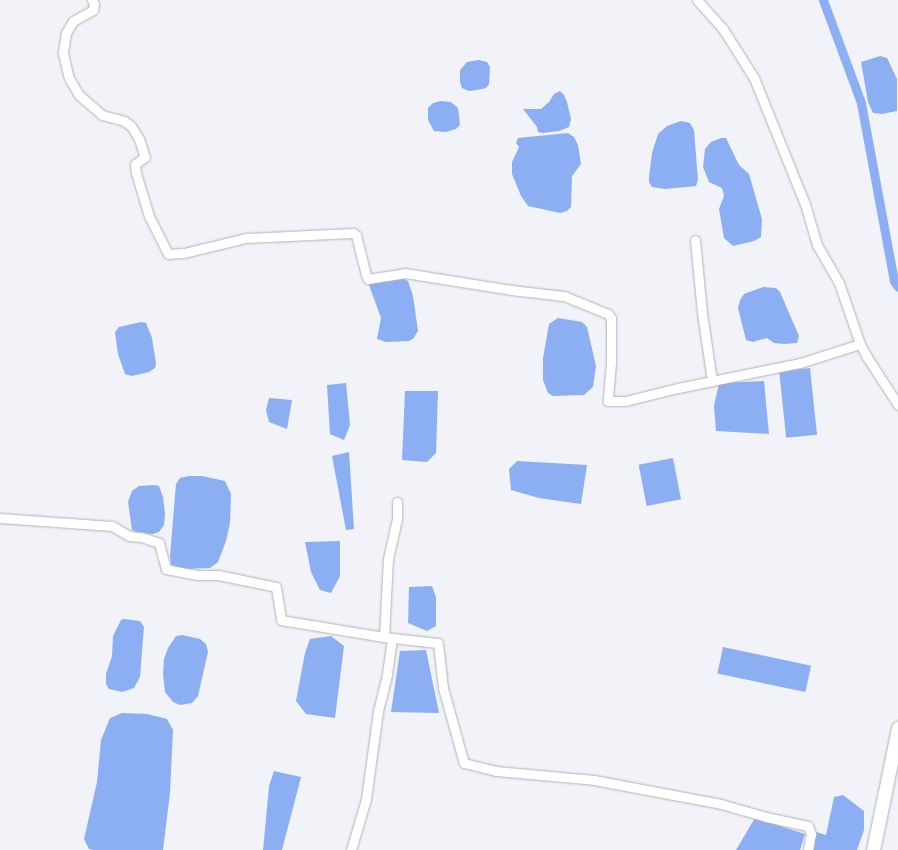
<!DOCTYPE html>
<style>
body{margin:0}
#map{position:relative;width:898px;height:850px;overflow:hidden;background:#f2f2f9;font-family:"Roboto Serif",serif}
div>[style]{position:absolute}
.water>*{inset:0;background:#8caff4;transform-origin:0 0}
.canal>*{height:9px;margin:-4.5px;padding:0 4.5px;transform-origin:4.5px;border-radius:4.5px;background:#8caff4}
.roads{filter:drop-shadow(0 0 1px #b1b2b8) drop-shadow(0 0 1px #b1b2b8)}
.street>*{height:9px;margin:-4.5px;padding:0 4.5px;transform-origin:4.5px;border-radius:4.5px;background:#fff}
.secondary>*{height:13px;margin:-6.5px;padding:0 6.5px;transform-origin:6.5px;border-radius:6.5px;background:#fff}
span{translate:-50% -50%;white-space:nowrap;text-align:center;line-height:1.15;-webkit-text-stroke:3.5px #f2f2f9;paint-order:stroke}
</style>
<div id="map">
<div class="water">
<div style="clip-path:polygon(880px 56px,887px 58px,897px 79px,897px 111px,882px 114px,873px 113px,868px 102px,861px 62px)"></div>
<div style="clip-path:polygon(479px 60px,487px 62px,490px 67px,489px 84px,486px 88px,477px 90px,469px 91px,462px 88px,460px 82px,460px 70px,467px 62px)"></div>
<div style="clip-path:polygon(560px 91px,564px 95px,567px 102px,571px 119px,569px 127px,559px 131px,543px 133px,538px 132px,537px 127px,523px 109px,541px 109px,549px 102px,554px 94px)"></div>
<div style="clip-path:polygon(441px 101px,451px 102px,458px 108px,460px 125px,456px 129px,446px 132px,434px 131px,428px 120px,428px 108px,433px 103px)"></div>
<div style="clip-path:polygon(681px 121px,690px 123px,694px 130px,698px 180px,696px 186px,665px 189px,652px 187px,649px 182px,649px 177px,652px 153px,658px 134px,667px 126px)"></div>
<div style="clip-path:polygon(568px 133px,574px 137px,578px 145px,581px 164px,572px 176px,571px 207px,567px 211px,560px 213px,528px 206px,521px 196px,512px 174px,512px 162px,519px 147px,516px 143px,518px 138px)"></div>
<div style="clip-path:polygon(721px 138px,726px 138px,739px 165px,749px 174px,762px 219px,761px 237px,754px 241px,733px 246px,724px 238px,719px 209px,724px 196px,722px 188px,709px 182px,703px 167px,705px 149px,711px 142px)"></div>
<div style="clip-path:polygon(399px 277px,408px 281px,413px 296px,418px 331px,413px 339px,409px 341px,386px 342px,377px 339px,381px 318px,369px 285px,370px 282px)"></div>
<div style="clip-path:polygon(763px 287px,776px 288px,780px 292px,799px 336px,797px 343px,784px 344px,774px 343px,767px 338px,753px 342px,746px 340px,738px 308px,740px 300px,744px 294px)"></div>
<div style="clip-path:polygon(558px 318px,582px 322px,587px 327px,596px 366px,593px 387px,584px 395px,553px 396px,548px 393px,543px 380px,543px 358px,549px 324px)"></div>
<div style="clip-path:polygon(141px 322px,146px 323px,152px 338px,156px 364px,155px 368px,149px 372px,132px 376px,125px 374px,118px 354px,115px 332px,119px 327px)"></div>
<div style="left:810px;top:368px;width:67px;height:31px;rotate:84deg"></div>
<div style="clip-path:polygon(764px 381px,769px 434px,716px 431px,714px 406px,719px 383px)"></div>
<div style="clip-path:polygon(346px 383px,350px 425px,344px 440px,330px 434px,327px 385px)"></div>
<div style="clip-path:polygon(405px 391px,438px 391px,436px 453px,427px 462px,402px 460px)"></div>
<div style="clip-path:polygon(269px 398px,292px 400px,287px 429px,269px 422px,266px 410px)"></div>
<div style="clip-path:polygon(349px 452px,354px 529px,346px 530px,332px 456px)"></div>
<div style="left:673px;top:458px;width:42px;height:35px;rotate:79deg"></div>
<div style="clip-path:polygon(517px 461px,587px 465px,581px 504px,539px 498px,511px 490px,509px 469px)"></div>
<div style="clip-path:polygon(189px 476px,202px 476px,225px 481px,231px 494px,230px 523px,226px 541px,218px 562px,210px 568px,186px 569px,174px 568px,171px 564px,170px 556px,176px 484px,180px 478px)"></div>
<div style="clip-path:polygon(154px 485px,159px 486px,163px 497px,165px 514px,164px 525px,159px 532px,153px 534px,139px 533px,132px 530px,128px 502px,132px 491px,139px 486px)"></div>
<div style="clip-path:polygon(340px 541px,340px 576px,331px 593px,320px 590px,311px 572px,305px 542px)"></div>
<div style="clip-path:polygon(432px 586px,436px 597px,436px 626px,427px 631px,408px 623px,409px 587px)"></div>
<div style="clip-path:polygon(124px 619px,140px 621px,144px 627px,140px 677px,134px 688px,122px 692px,109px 689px,106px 684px,106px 674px,112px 656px,113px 636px,121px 620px)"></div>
<div style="clip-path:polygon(182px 635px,200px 639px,206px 644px,208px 652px,198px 696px,192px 703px,180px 705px,173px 702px,165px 692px,163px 674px,164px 659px,168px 648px,176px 636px)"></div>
<div style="clip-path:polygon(331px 636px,344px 646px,335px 718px,306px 714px,296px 701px,305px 653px,310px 639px)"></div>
<div style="left:723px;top:647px;width:90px;height:27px;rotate:12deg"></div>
<div style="clip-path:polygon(426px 650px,439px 713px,391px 712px,400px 651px)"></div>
<div style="clip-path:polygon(122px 713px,147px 714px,167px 719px,173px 730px,170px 793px,163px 850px,93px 850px,89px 849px,84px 839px,97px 782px,101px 740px,110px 718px)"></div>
<div style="clip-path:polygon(274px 771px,301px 777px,282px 850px,263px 850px,269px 786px)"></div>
<div style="clip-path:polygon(843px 795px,864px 811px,864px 830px,857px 850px,814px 850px,816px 832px,826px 835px,834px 797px)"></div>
<div style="clip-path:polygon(755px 818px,805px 834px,800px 850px,736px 850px)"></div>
</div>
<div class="canal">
<div style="left:823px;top:0;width:110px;rotate:69.7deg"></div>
<div style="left:861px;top:103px;width:181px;rotate:79.5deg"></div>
<div style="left:894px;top:281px;width:7px;rotate:56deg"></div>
</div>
<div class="roads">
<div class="street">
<div style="left:92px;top:0;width:4px;rotate:63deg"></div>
<div style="left:94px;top:4px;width:6px;rotate:99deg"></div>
<div style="left:93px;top:10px;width:23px;rotate:151deg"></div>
<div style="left:73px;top:21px;width:14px;rotate:120deg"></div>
<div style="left:66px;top:33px;width:20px;rotate:99deg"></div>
<div style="left:63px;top:53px;width:26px;rotate:77deg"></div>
<div style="left:69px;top:78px;width:20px;rotate:60deg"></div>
<div style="left:79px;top:95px;width:30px;rotate:41deg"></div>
<div style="left:102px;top:115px;width:23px;rotate:15deg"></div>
<div style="left:124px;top:121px;width:9px;rotate:36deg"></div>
<div style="left:131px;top:126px;width:15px;rotate:58deg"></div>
<div style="left:139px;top:139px;width:19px;rotate:72deg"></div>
<div style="left:145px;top:157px;width:12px;rotate:145deg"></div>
<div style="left:135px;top:164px;width:9px;rotate:84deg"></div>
<div style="left:136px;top:173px;width:45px;rotate:73.2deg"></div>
<div style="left:149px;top:216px;width:42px;rotate:63.4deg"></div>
<div style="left:168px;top:254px;width:16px;rotate:-4deg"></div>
<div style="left:184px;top:253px;width:64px;rotate:-13.6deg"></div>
<div style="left:246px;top:238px;width:107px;rotate:-2.7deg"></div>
<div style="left:353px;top:233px;width:4px;rotate:34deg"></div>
<div style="left:356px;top:235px;width:41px;rotate:76deg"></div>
<div style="left:366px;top:275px;width:4px;rotate:63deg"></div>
<div style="left:368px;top:279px;width:37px;rotate:-9deg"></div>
<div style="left:405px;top:273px;width:107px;rotate:9.1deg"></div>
<div style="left:511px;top:290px;width:53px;rotate:6.5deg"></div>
<div style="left:564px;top:296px;width:48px;rotate:22.2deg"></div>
<div style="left:608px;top:314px;width:5px;rotate:53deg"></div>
<div style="left:611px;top:318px;width:45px;rotate:90deg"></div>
<div style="left:611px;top:363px;width:38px;rotate:95deg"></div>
<div style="left:608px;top:401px;width:17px"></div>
<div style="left:625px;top:401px;width:55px;rotate:-13.8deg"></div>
<div style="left:678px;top:388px;width:125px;rotate:-11.6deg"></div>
<div style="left:800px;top:363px;width:63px;rotate:-17.6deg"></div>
<div style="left:697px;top:0;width:39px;rotate:48deg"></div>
<div style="left:723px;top:29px;width:58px;rotate:57.7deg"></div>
<div style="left:754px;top:78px;width:136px;rotate:68deg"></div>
<div style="left:805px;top:204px;width:43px;rotate:73.7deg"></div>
<div style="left:817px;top:245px;width:44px;rotate:59.9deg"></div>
<div style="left:839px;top:283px;width:65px;rotate:71deg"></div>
<div style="left:860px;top:344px;width:15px;rotate:62deg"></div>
<div style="left:867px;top:357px;width:57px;rotate:57.1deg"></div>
<div style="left:695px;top:240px;width:73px;rotate:84.5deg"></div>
<div style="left:702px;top:313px;width:69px;rotate:81.6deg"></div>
<div style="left:0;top:518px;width:112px;rotate:4.1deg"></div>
<div style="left:112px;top:526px;width:20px;rotate:30deg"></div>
<div style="left:129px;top:536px;width:12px;rotate:5deg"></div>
<div style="left:141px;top:537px;width:19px;rotate:18deg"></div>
<div style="left:159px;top:543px;width:27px;rotate:75deg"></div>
<div style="left:166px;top:569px;width:33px;rotate:11deg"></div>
<div style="left:198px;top:575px;width:20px"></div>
<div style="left:218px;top:575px;width:59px;rotate:11.7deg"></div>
<div style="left:276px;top:587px;width:33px;rotate:81deg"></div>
<div style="left:281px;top:620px;width:104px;rotate:9.4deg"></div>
<div style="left:384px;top:637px;width:54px;rotate:6.3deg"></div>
<div style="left:438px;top:643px;width:45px;rotate:83.7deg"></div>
<div style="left:443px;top:688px;width:78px;rotate:74.4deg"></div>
<div style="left:464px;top:763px;width:33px;rotate:14deg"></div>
<div style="left:496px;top:771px;width:98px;rotate:5.2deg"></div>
<div style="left:594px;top:780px;width:129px;rotate:10.7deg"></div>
<div style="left:721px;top:804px;width:47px;rotate:16.1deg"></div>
<div style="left:766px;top:817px;width:43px;rotate:12.1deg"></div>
<div style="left:808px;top:826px;width:9px;rotate:69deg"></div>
<div style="left:811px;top:834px;width:16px;rotate:101deg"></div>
<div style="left:384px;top:637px;width:78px;rotate:-87.1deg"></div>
<div style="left:388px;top:559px;width:41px;rotate:-77.3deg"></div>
<div style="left:397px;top:519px;width:17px;rotate:-90deg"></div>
<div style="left:351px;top:850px;width:53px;rotate:-73.6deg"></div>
<div style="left:366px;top:799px;width:89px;rotate:-82.2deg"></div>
<div style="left:378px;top:711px;width:38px;rotate:-76deg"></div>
<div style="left:387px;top:674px;width:36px;rotate:-82deg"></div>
</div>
<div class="secondary">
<div style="left:873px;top:850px;width:125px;rotate:-78.4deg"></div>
</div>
</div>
</div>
